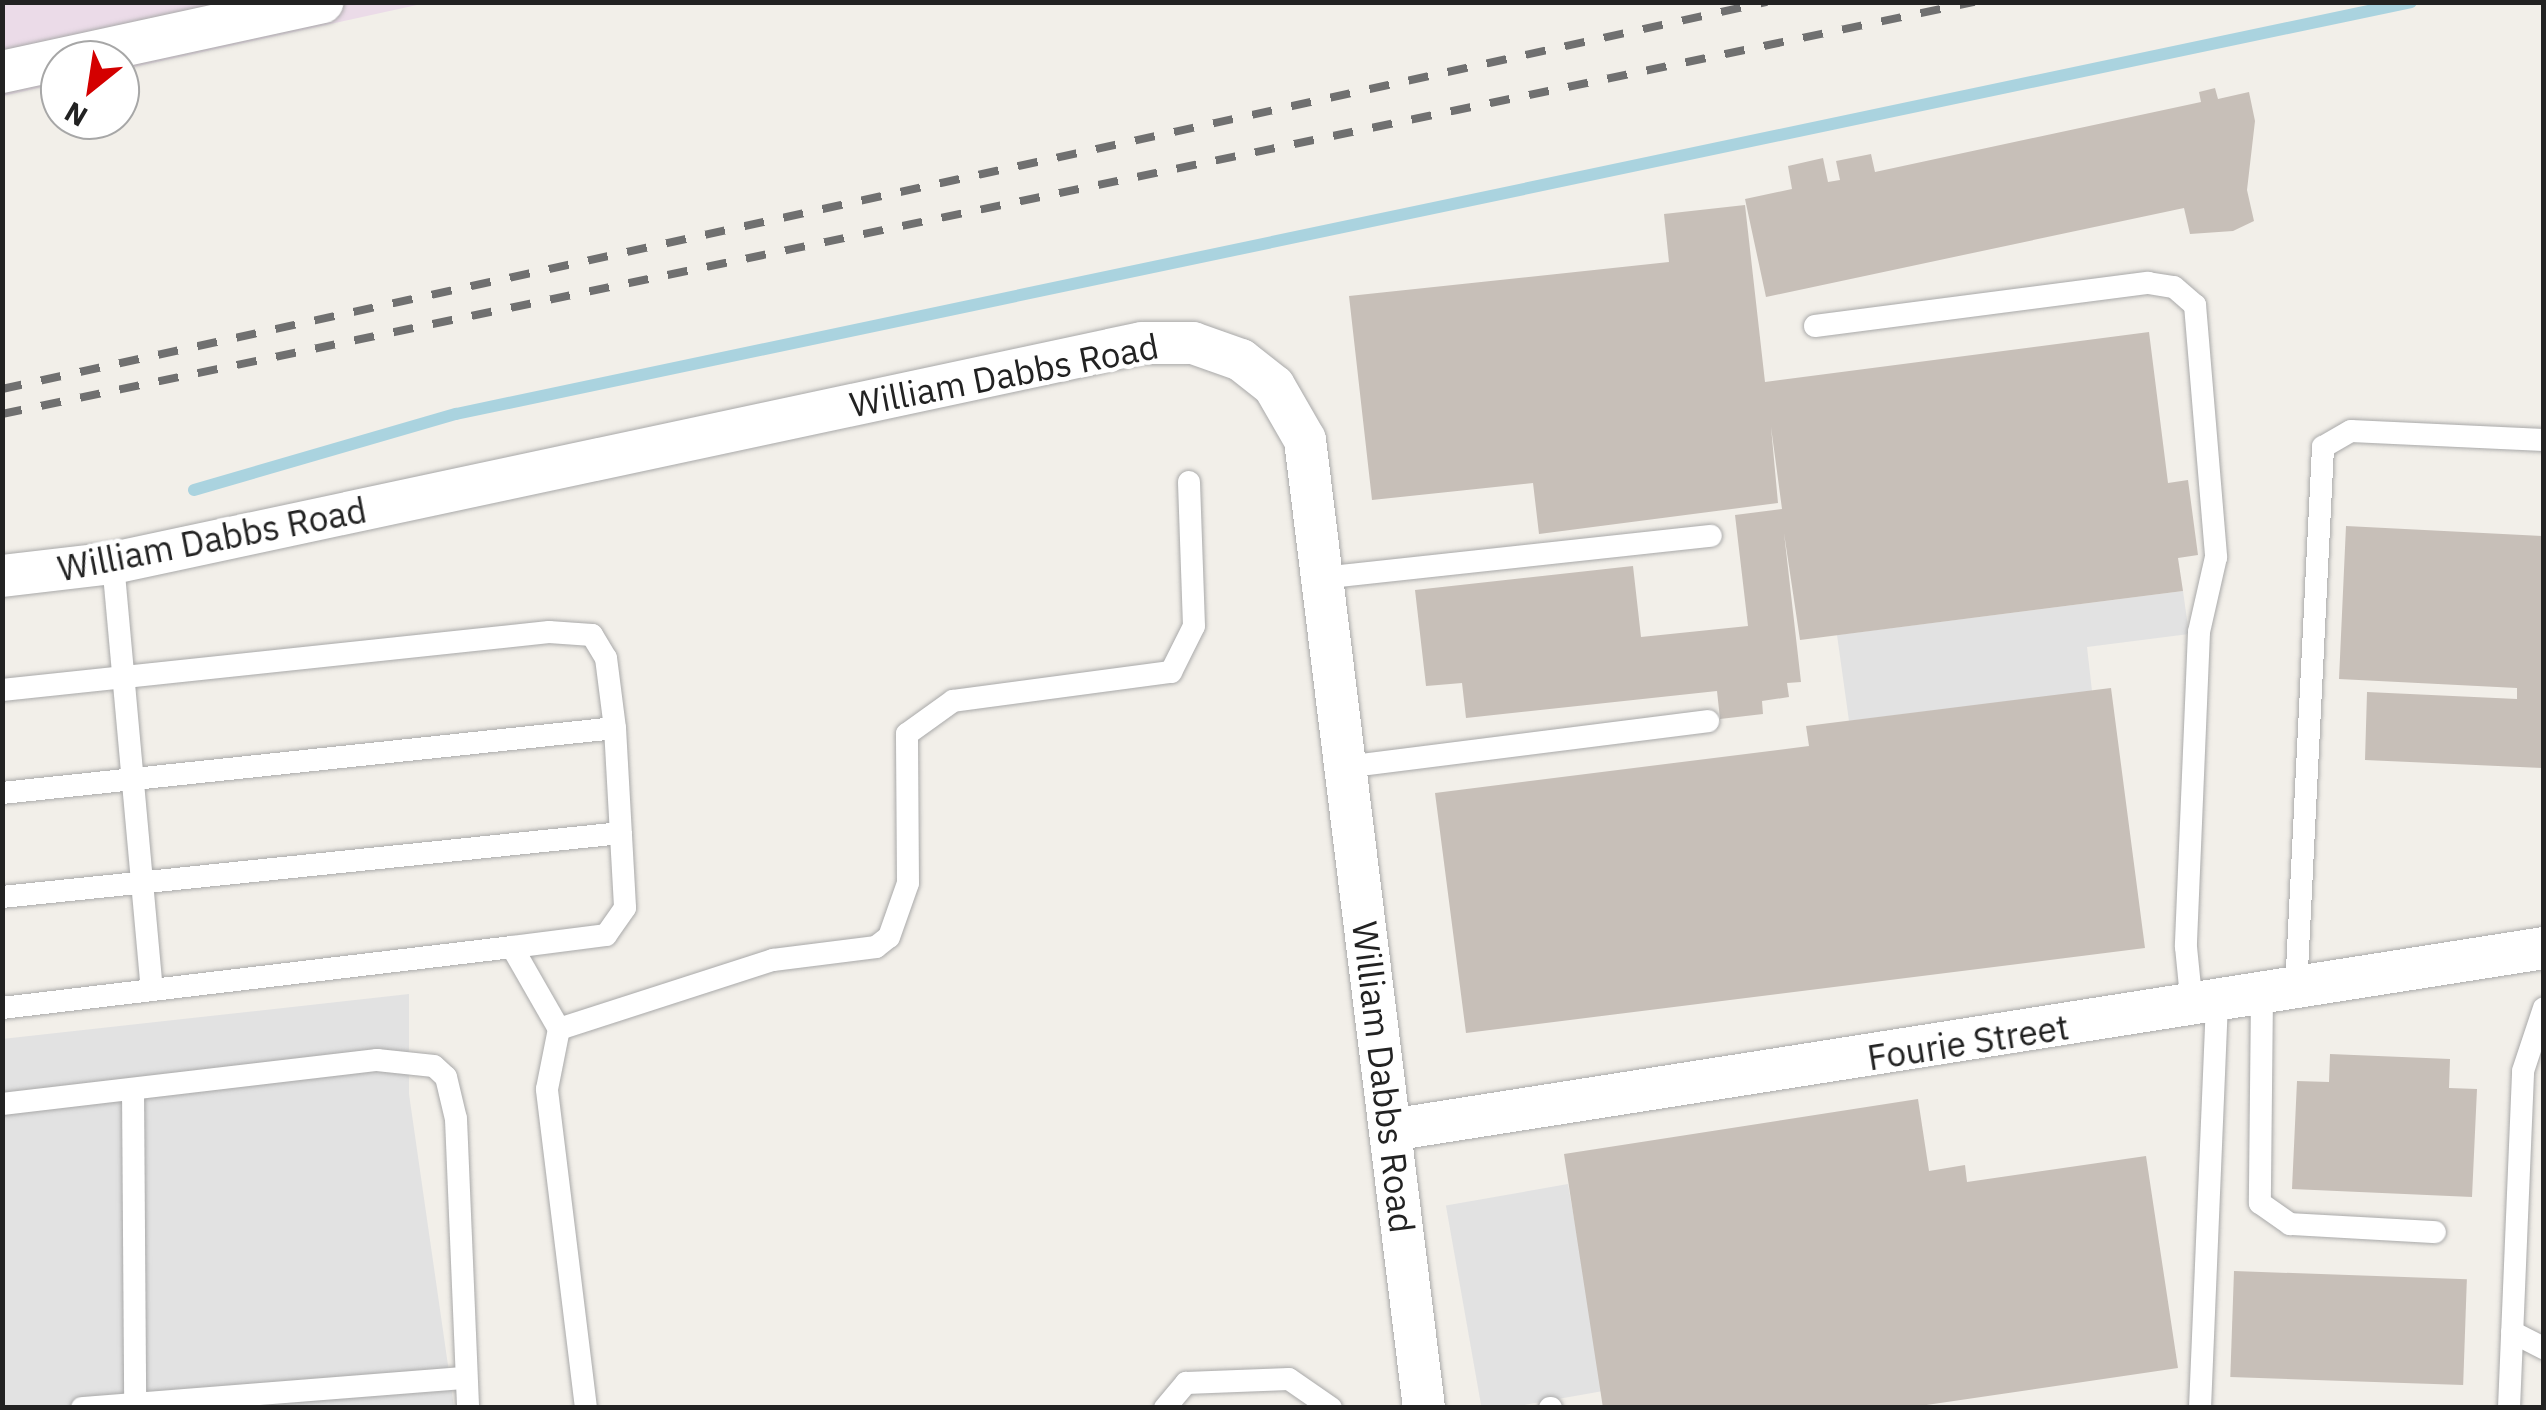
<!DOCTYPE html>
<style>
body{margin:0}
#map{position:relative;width:2546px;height:1410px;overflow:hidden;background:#f2efe9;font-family:"IBM Plex Sans",sans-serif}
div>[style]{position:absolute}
.industrial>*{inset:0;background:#ebdbe8}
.parking>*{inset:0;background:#e2e2e2;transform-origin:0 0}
.stream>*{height:12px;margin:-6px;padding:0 6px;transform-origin:6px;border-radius:6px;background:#aad3df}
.building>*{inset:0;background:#c7bfb8;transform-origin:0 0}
.roads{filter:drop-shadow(0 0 2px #a9a9a9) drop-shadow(0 0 2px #a9a9a9)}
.lane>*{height:22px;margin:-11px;padding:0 11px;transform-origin:11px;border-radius:11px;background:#fff}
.street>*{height:42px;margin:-21px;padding:0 21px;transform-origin:21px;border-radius:21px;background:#fff}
.rail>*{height:8px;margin-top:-4px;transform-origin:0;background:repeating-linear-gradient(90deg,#707070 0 20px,transparent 0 40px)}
span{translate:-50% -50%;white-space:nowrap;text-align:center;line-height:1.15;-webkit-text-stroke:9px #fff;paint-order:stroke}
.street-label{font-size:35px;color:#222}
.frame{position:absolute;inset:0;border:5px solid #222;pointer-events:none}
.north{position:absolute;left:40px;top:40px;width:100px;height:100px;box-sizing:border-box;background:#fff;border:2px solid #a7a7a7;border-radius:50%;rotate:210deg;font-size:28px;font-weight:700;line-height:40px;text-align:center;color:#222}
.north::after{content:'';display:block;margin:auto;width:35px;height:45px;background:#d40000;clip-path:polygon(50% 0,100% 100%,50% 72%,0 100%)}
</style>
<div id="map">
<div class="industrial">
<div style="clip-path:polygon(2px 3px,426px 3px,120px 70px,120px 60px,60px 60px,60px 83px,3px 96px)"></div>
</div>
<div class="parking">
<div style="clip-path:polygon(2183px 591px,2189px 634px,2087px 647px,2092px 691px,1849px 721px,1837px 635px)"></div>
<div style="clip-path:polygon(409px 994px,409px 1094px,454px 1407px,3px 1407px,2px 1039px)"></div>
<div style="left:1568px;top:1184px;width:210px;height:124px;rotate:80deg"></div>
</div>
<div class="stream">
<div style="left:194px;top:490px;width:273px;rotate:-16.2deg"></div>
<div style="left:456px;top:414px;width:1998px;rotate:-11.9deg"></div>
</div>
<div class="building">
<div style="clip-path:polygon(2215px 88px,2218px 99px,2249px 92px,2255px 121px,2247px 190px,2254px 221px,2233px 231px,2190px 234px,2184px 208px,1766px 297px,1745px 199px,1792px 189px,1788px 166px,1823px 158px,1828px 182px,1840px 180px,1836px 161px,1871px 154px,1875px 172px,2201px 102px,2199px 92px)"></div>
<div style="clip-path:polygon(1745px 205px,1765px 382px,2149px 332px,2168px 483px,2188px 480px,2198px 555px,2178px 558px,2183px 591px,1800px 640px,1784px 533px,1801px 682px,1787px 683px,1789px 697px,1762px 701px,1763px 714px,1720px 719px,1717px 691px,1466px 718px,1462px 683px,1426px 686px,1415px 590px,1633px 566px,1641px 637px,1748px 626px,1735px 515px,1782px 509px,1771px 427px,1778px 503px,1539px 534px,1533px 483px,1372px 500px,1349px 296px,1669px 262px,1664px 214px)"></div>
<div style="clip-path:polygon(2346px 526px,2544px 536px,2544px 768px,2365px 760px,2367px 692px,2517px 699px,2517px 688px,2339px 679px)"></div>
<div style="clip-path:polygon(2111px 688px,2145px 948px,1466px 1033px,1435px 793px,1809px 746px,1806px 726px)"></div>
<div style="clip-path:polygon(2330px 1054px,2450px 1059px,2449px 1088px,2477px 1089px,2472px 1197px,2292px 1189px,2297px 1081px,2329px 1082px)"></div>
<div style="clip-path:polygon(1918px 1099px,1929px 1171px,1965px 1165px,1967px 1182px,2146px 1156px,2178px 1368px,1906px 1408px,1603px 1408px,1564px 1154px)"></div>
<div style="left:2234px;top:1271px;width:233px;height:106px;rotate:2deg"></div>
</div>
<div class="roads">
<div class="lane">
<div style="left:1815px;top:326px;width:336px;rotate:-7.4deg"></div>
<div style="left:2148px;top:283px;width:26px;rotate:9deg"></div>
<div style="left:2174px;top:287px;width:28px;rotate:41deg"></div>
<div style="left:2195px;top:305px;width:253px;rotate:85.2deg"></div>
<div style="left:2216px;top:557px;width:77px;rotate:102.8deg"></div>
<div style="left:2199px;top:632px;width:315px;rotate:92.4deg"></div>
<div style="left:2186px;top:947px;width:60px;rotate:84.3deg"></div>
<div style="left:113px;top:563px;width:428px;rotate:84.8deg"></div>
<div style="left:1322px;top:578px;width:391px;rotate:-6.2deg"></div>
<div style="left:2px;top:690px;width:550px;rotate:-6.05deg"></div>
<div style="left:549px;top:632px;width:43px;rotate:4deg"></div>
<div style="left:592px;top:635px;width:27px;rotate:59deg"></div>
<div style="left:606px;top:658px;width:71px;rotate:82.7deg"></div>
<div style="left:615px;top:728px;width:180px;rotate:86.8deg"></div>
<div style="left:625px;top:908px;width:33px;rotate:125deg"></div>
<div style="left:606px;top:935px;width:95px;rotate:172.7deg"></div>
<div style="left:1345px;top:767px;width:366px;rotate:-7.2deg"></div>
<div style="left:2px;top:793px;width:616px;rotate:-6.05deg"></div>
<div style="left:2px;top:897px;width:622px;rotate:-5.9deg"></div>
<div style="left:2296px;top:990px;width:544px;rotate:-87.15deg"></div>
<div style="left:2323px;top:447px;width:32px;rotate:-30deg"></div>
<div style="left:2351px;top:431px;width:193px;rotate:2.7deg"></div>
<div style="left:2262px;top:995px;width:208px;rotate:90.6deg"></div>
<div style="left:2260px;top:1203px;width:37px;rotate:35deg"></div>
<div style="left:2290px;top:1224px;width:145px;rotate:3.2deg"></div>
<div style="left:2px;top:1008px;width:514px;rotate:-6.82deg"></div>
<div style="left:512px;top:947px;width:95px;rotate:60.2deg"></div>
<div style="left:133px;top:1089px;width:319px;rotate:89.6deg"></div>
<div style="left:2px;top:1104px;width:378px;rotate:-6.7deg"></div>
<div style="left:377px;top:1060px;width:57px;rotate:6deg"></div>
<div style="left:434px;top:1066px;width:16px;rotate:43deg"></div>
<div style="left:446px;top:1077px;width:43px;rotate:76.6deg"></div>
<div style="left:456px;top:1119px;width:289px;rotate:87.6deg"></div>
<div style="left:2512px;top:1332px;width:36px;rotate:27deg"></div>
<div style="left:82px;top:1408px;width:384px;rotate:-4.5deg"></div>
<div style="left:586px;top:1408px;width:321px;rotate:-97deg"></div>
<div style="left:547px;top:1089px;width:61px;rotate:-78.7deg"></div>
<div style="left:559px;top:1029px;width:225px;rotate:-17.9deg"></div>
<div style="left:773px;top:960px;width:104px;rotate:-7.2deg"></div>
<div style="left:876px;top:947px;width:16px;rotate:-38deg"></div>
<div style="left:889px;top:937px;width:57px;rotate:-70.6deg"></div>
<div style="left:908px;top:883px;width:149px;rotate:-90.4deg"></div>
<div style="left:907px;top:734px;width:57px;rotate:-35.7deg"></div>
<div style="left:953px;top:701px;width:220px;rotate:-7.6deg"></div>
<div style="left:1171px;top:672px;width:51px;rotate:-63.4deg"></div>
<div style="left:1194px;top:626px;width:144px;rotate:-92deg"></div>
<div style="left:1165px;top:1408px;width:33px;rotate:-50deg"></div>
<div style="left:1186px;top:1383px;width:103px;rotate:-2.2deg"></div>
<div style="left:1289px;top:1379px;width:51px;rotate:34.6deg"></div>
<div style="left:1550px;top:1408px;width:1px"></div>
<div style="left:2200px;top:1408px;width:405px;rotate:-87.6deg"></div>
<div style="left:2509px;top:1408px;width:337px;rotate:-87.6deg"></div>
<div style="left:2523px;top:1071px;width:66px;rotate:-71.6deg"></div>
</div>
<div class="street">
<div style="left:2px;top:72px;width:328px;rotate:-12.3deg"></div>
<div style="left:2px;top:576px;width:112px;rotate:-6.7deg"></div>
<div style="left:113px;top:563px;width:1052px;rotate:-12.07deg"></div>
<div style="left:1142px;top:343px;width:51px"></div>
<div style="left:1193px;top:343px;width:51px;rotate:19.5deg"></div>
<div style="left:1241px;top:360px;width:42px;rotate:38.2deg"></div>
<div style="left:1274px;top:386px;width:62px;rotate:60.1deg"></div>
<div style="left:1305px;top:440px;width:975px;rotate:82.99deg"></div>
<div style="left:1391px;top:1130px;width:1167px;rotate:-8.97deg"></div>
</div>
</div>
<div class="rail">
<div style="left:2px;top:389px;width:1807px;rotate:-12.37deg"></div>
<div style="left:2px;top:414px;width:2015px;rotate:-11.8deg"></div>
</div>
<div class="street-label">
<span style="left:1004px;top:375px;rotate:-11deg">William Dabbs Road</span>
<span style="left:212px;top:539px;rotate:-11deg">William Dabbs Road</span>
<span style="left:1968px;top:1042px;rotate:-9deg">Fourie Street</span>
<span style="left:1384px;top:1077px;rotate:83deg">William Dabbs Road</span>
</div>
<div class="frame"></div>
<div class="north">N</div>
</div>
